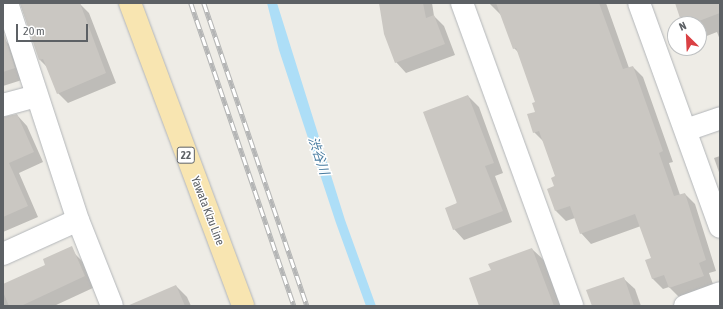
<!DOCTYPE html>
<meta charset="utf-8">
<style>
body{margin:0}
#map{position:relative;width:723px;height:309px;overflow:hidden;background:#eeece6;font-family:"Asap Condensed","Noto Sans JP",sans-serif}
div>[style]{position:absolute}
.water>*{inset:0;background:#addef7}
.shadow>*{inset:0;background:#0003}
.building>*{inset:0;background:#cac7c2}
.roads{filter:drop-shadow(0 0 1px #b3b6b9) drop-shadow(0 0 1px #b3b6b9)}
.street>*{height:22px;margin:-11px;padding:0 11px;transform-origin:11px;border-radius:11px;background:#fff}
.primary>*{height:22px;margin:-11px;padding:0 11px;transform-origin:11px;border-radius:11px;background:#f8e5b1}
.rail>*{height:4.5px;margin-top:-2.25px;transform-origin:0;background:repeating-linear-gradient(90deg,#fff 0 9px,#b4b5b5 0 18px);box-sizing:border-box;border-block:1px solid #b4b5b5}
span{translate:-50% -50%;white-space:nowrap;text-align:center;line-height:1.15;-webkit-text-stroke:3px #fff;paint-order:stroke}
.shield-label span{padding:1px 3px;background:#fff;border:1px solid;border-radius:3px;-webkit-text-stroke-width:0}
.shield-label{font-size:11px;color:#5d6165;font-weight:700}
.street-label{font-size:12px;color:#5d6165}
.water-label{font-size:13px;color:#477ba0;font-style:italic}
.frame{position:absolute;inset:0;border:4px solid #5d6165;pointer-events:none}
.north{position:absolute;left:667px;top:16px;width:40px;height:40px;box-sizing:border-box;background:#fff;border:1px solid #bec0c1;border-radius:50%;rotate:336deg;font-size:11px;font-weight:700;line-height:16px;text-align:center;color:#5d6165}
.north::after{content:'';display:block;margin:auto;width:14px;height:18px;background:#da4044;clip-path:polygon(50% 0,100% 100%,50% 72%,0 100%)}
.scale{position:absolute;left:16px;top:24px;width:72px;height:18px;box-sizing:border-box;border:2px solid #5d6165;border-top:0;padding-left:5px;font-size:12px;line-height:14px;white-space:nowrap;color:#5d6165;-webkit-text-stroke:3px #fff;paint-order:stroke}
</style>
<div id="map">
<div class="water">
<div style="clip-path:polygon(267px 3px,277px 3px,345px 220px,376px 306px,366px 306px,336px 223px,279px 50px)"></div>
</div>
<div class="shadow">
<div style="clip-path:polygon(20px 3px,79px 3px,89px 13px,116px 83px,68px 103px,58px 93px,47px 67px,40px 60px)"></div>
<div style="clip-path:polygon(380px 3px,432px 3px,434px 16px,444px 26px,455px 55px,406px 73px,396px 62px)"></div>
<div style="clip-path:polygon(489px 3px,606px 3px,629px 68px,633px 67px,643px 77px,673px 162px,669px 163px,680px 195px,685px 194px,695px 204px,716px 271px,709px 273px,714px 287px,680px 298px,669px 287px,663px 289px,652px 278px,652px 259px,641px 226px,591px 244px,581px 233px,575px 218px,566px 221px,556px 211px,556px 177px,544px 142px,534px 132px,536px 103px,520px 54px,514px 48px,502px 16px)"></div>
<div style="clip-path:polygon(676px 3px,720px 3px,720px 40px,717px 32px,699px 39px,699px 24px,683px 24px)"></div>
<div style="clip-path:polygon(3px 39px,15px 49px,25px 79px,3px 86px)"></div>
<div style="clip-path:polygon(468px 96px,479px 107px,503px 173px,495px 176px,512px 222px,464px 240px,454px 229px)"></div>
<div style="clip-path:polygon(17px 115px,27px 126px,43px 162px,19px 173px,38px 217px,3px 232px,3px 121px)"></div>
<div style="clip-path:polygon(720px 156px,720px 175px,714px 158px)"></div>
<div style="clip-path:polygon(532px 249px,546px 262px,562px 306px,480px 306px,492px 271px)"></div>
<div style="clip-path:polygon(74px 253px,85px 264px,95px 287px,54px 306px,3px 306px,3px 285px)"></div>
<div style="clip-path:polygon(624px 279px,635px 289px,641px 306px,593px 306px)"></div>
<div style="clip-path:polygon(176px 286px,187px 297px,191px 306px,129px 306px)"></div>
</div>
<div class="building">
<div style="clip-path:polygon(20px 3px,80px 3px,106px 73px,57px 94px,43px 59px,39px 60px)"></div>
<div style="clip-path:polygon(379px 3px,423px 3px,426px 18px,434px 15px,445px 44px,395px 63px,384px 34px)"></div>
<div style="clip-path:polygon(496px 3px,599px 3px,623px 69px,633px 66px,663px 151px,659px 153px,674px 196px,685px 193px,706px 260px,699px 263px,704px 276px,669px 288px,664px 275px,652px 279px,645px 260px,651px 258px,635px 214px,580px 234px,570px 206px,555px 211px,547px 189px,554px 186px,551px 178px,555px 176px,539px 131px,533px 133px,527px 114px,535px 112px,532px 103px,535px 102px,516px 48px,513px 49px)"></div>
<div style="clip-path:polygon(675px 3px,720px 3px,720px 13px,691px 24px,682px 24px)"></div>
<div style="clip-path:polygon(3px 31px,15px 68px,3px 72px)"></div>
<div style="clip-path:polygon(468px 95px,494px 163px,485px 166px,503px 211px,453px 230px,445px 208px,457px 203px,423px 112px)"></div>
<div style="clip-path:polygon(17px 114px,34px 152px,9px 163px,28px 206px,3px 217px,3px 117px)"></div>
<div style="clip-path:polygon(72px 246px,85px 276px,21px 306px,9px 306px,3px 292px,3px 284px,45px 265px,43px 259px)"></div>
<div style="clip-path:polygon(532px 248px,554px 306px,479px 306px,469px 278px,491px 270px,488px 264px)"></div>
<div style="clip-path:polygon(624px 277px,634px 306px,592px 306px,586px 290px)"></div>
<div style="clip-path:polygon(176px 285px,185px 306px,127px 306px)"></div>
</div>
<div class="roads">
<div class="street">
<div style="left:7px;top:3px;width:228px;rotate:71.9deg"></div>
<div style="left:78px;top:220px;width:92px;rotate:68.4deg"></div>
<div style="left:462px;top:3px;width:322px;rotate:70deg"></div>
<div style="left:639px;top:3px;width:238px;rotate:70.1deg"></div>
<div style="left:3px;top:105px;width:34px;rotate:-15deg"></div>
<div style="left:686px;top:130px;width:36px;rotate:-19deg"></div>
<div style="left:3px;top:254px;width:82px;rotate:-24.4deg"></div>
<div style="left:685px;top:306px;width:37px;rotate:-20deg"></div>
</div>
<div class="primary">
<div style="left:130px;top:3px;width:323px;rotate:69.5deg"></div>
</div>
</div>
<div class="rail">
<div style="left:191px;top:3px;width:320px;rotate:71.2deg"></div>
<div style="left:204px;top:3px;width:320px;rotate:71.2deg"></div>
</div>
<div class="shield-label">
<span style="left:186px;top:155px">22</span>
</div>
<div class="street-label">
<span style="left:207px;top:211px;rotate:69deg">Yawata Kizu Line</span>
</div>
<div class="water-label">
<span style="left:318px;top:156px;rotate:72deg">渋谷川</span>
</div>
<div class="frame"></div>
<div class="north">N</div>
<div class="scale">20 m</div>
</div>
